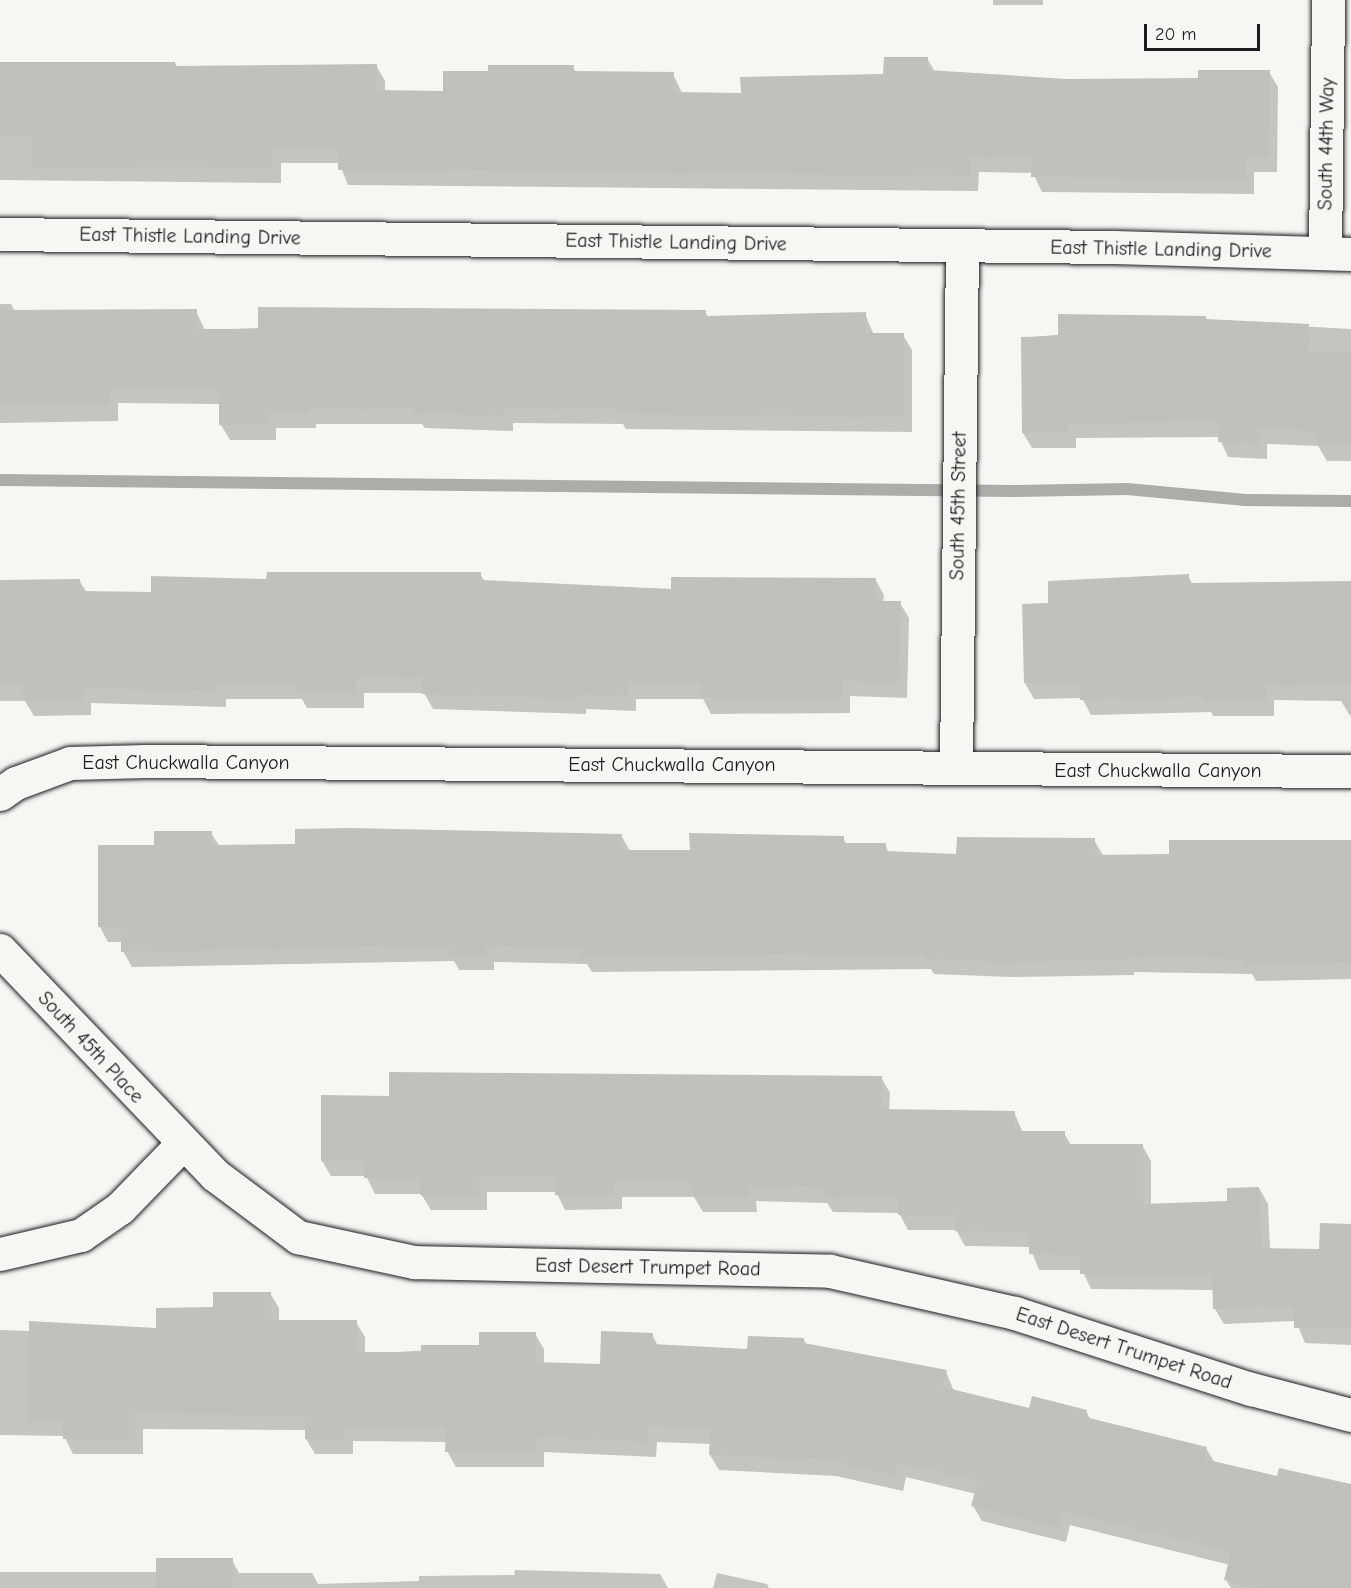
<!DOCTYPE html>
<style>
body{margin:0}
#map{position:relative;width:1351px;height:1588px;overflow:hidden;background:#f6f6f2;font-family:"Comic Neue",sans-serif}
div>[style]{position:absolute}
.shadow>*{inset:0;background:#0003;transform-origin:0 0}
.stream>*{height:12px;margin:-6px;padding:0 6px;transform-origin:6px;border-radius:6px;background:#acaca9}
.building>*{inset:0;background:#c0c0bd;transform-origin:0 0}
.roads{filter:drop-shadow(0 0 2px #1c1c1c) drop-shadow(0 0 2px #1c1c1c)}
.minor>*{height:33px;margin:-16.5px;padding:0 16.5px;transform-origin:16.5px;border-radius:16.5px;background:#f6f6f2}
span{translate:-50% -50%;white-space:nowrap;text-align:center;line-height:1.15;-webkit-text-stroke:4.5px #f6f6f2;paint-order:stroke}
.street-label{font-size:20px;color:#1c1c1c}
.scale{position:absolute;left:1144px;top:24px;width:116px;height:27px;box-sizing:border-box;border:3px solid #1c1c1c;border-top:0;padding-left:8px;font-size:18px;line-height:21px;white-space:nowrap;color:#1c1c1c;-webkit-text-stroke:4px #f6f6f2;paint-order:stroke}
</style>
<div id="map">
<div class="shadow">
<div style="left:993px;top:0;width:50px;height:5px"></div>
<div style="clip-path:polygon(927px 58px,935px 72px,1066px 80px,1200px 80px,1269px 72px,1278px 87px,1277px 172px,1254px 172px,1254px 194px,1042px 192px,1033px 173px,979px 172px,978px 191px,348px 185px,339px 163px,281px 163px,281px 183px,0 180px,0 63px,175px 63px,177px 67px,376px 65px,385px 81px,385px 91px,445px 92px,489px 73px,573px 67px,576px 73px,673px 74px,682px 93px,742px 94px,885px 76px)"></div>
<div style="clip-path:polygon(0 304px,11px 304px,15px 312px,196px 311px,205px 330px,705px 311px,708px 317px,865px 314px,874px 335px,903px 335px,912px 350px,912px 432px,626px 429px,623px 424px,513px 423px,513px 431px,425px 428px,422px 424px,316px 424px,316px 428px,276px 428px,276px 440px,230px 440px,221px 425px,221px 404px,118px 403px,118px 421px,0 423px)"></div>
<div style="clip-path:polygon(1207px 321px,1351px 329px,1351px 461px,1327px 461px,1318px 446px,1267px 444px,1267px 459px,1228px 457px,1219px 437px,1076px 438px,1076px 448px,1032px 448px,1023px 433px,1022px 338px)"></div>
<div style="clip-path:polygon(480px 574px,485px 582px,672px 591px,875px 579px,884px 595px,883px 603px,900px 603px,909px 618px,907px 698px,850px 696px,850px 713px,711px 714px,703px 699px,636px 699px,636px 711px,586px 709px,586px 714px,433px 709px,424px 693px,364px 693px,364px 708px,307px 708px,302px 699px,226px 699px,226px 707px,91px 703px,91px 715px,34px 716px,25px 701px,0 701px,0 582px,79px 580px,87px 593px,152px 594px,268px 581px)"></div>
<div style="clip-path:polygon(1188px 576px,1193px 585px,1351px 583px,1351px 717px,1341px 701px,1274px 700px,1274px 716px,1213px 716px,1211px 712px,1091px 715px,1082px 698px,1034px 699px,1025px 683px,1024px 606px,1050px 605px)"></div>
<div style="clip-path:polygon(211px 833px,220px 847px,621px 835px,630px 851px,691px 852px,843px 838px,847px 845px,885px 845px,889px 853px,958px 856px,1094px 840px,1103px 855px,1171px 856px,1351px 842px,1351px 979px,1256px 981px,1252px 974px,1134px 972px,1134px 975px,1010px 977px,934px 974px,931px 969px,592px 972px,587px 964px,494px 962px,494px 970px,459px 970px,454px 961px,132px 967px,123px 951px,123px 942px,108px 942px,100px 927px,155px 846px)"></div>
<div style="clip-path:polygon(881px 1077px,890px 1093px,889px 1111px,1014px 1112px,1023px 1133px,1064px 1133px,1071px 1145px,1142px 1145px,1151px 1161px,1151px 1206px,1229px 1203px,1259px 1188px,1268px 1204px,1270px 1249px,1321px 1250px,1351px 1225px,1351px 1345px,1305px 1343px,1296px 1321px,1224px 1324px,1215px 1309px,1214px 1290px,1091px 1289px,1082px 1270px,1039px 1270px,1030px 1247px,965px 1246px,956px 1230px,908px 1230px,899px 1213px,833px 1212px,827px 1203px,756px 1201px,757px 1212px,703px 1212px,694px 1197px,622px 1197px,622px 1209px,565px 1210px,556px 1192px,487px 1192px,487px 1210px,431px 1210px,421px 1194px,375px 1194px,366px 1176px,331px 1176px,322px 1161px,390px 1097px)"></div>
<div style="clip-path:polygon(270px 1293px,279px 1308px,279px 1321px,356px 1322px,365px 1337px,365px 1354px,480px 1347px,535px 1334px,544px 1349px,544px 1364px,601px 1366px,652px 1334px,658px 1346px,748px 1350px,804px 1340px,807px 1345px,946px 1372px,954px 1391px,1030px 1410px,1086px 1411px,1091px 1420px,1206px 1448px,1215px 1463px,1351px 1496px,1351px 1588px,1231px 1588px,1226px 1580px,1230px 1565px,1070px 1525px,1066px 1542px,982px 1521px,973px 1506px,976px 1494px,906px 1477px,903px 1491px,836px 1476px,719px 1470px,710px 1455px,711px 1444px,657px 1442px,656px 1457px,544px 1452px,544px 1467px,456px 1467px,447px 1451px,447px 1442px,353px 1441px,353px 1454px,315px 1454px,306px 1439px,306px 1430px,143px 1429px,143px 1454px,73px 1454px,64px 1436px,0 1435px,0 1330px,31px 1331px,31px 1323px,157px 1330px)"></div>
<div style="clip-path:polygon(232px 1560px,239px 1573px,312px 1573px,318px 1584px,419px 1581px,419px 1576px,514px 1575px,515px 1570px,660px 1574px,668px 1588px,0 1588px,0 1572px,157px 1572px)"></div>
<div style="clip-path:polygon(717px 1573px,767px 1584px,769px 1588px,713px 1588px)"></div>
</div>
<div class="stream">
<div style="left:0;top:480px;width:1012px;rotate:0.62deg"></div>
<div style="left:1012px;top:491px;width:115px;rotate:-1deg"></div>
<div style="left:1127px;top:489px;width:119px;rotate:5.3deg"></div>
<div style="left:1245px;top:500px;width:106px;rotate:0.5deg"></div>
</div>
<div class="building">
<div style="clip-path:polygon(884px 57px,928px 57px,928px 70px,1066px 79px,1198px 78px,1198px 70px,1270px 70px,1269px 157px,1246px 157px,1246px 179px,1031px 177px,1031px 158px,970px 157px,970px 176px,338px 170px,338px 148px,273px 148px,273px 168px,32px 167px,32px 135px,0 135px,0 62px,175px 62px,175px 66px,377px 64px,376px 90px,443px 91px,443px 71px,488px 71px,488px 65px,574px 65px,573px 71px,674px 72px,674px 92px,741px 93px,740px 77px,883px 74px)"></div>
<div style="clip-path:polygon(258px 307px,706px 310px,706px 316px,866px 312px,866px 333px,904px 333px,904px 417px,616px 414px,616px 409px,505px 408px,505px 416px,414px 413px,414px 408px,308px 409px,308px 413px,268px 413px,267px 425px,219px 425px,219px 389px,110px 388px,110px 406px,0 406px,0 310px,197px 309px,197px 329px,258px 329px)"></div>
<div style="clip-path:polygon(1058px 314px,1206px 316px,1206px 319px,1309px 324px,1308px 352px,1351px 352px,1351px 446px,1317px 446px,1317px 431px,1259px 429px,1259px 444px,1218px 442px,1219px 422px,1068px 423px,1068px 433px,1022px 433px,1021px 337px,1058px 336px)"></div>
<div style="clip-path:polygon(267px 572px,481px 572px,481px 580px,671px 589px,671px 577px,876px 578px,875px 601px,901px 601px,899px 683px,842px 681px,842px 698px,760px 699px,701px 698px,701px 684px,628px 684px,628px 696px,578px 694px,578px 699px,422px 694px,422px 677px,356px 678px,356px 693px,297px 693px,297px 684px,218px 684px,217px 692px,83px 688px,83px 700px,24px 701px,23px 685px,0 686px,0 580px,80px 579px,81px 591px,151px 592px,151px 576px,266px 579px)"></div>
<div style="clip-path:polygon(1189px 574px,1189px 583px,1351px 581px,1351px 686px,1266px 685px,1266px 701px,1203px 701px,1203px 697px,1080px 700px,1080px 683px,1024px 683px,1022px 604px,1048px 603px,1048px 581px)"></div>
<div style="clip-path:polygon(351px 828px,622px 834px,621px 850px,690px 850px,689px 833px,844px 836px,844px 843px,886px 843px,886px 851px,956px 854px,957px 837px,1095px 838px,1095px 855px,1169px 854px,1169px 840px,1351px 840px,1351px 963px,1245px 966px,1246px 959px,1126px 957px,1126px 960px,1001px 962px,924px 959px,924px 954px,581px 957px,581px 949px,486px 947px,486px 955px,449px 955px,449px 946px,121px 952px,121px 927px,98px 927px,98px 845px,154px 845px,154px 831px,212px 831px,212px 845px,295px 844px,295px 829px)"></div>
<div style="clip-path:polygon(389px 1072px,882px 1076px,881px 1109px,1015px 1111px,1014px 1131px,1065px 1131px,1065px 1144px,1143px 1144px,1143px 1204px,1227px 1201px,1227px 1188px,1259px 1187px,1262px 1248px,1319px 1249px,1320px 1223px,1351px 1224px,1351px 1328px,1294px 1328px,1294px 1306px,1213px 1309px,1212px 1275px,1080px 1274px,1080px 1255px,1029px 1254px,1029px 1233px,955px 1231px,955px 1215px,898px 1215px,898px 1198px,823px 1197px,823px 1188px,748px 1186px,749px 1197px,693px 1197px,693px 1182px,614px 1182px,614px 1194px,555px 1195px,555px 1177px,479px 1177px,479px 1195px,420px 1195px,420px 1179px,364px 1178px,364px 1161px,321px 1161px,321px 1095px,389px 1096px)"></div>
<div style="clip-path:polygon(213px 1292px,271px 1292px,271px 1320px,357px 1320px,357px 1352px,421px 1352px,421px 1345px,479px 1345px,479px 1332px,536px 1332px,536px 1362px,600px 1364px,601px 1331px,653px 1333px,652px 1344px,747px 1349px,748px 1336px,804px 1338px,804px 1343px,947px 1370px,943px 1387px,1029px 1408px,1032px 1396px,1087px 1410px,1085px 1417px,1207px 1447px,1204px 1459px,1277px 1476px,1279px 1468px,1351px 1484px,1351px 1588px,1259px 1588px,1224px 1580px,1231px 1552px,1062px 1511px,1058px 1528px,971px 1506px,978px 1481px,898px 1462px,895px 1476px,827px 1460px,709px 1455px,710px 1429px,648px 1427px,648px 1442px,536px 1437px,536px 1452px,445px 1452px,446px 1427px,345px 1426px,345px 1439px,305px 1439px,305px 1415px,135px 1414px,135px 1439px,63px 1439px,62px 1421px,29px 1421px,29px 1321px,156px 1328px,156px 1308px,213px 1307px)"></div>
<div style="left:156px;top:1558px;width:77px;height:30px"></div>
</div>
<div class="roads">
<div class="minor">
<div style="left:0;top:234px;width:1114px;rotate:0.67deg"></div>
<div style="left:1114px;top:247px;width:237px;rotate:1.7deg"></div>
<div style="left:1325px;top:252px;width:252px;rotate:-89.3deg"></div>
<div style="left:956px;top:767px;width:522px;rotate:-89.34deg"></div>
<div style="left:0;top:794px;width:19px;rotate:-35deg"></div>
<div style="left:16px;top:783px;width:58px;rotate:-20.3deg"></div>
<div style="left:70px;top:763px;width:76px;rotate:-1.5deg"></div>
<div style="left:146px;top:761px;width:1205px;rotate:0.48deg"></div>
<div style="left:0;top:950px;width:311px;rotate:46.3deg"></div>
<div style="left:215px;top:1175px;width:104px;rotate:36.8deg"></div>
<div style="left:298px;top:1237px;width:119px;rotate:12.2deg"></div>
<div style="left:414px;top:1262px;width:416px;rotate:1.2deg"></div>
<div style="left:830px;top:1271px;width:190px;rotate:12.8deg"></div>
<div style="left:1015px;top:1313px;width:248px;rotate:17.9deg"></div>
<div style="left:1251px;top:1389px;width:103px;rotate:14.6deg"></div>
<div style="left:0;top:1254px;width:83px;rotate:-13.2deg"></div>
<div style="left:81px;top:1235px;width:47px;rotate:-34.7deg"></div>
<div style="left:120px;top:1208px;width:91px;rotate:-45.9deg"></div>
</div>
</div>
<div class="street-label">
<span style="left:1326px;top:144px;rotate:-89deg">South 44th Way</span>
<span style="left:190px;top:236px;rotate:1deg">East Thistle Landing Drive</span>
<span style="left:676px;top:242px;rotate:1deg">East Thistle Landing Drive</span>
<span style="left:1161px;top:249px;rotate:1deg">East Thistle Landing Drive</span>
<span style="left:958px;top:506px;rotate:-89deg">South 45th Street</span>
<span style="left:186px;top:762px">East Chuckwalla Canyon</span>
<span style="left:672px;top:764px">East Chuckwalla Canyon</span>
<span style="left:1158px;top:770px">East Chuckwalla Canyon</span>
<span style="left:91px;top:1047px;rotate:47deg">South 45th Place</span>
<span style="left:648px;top:1267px;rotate:1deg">East Desert Trumpet Road</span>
<span style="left:1124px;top:1348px;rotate:18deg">East Desert Trumpet Road</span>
</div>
<div class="scale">20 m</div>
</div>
